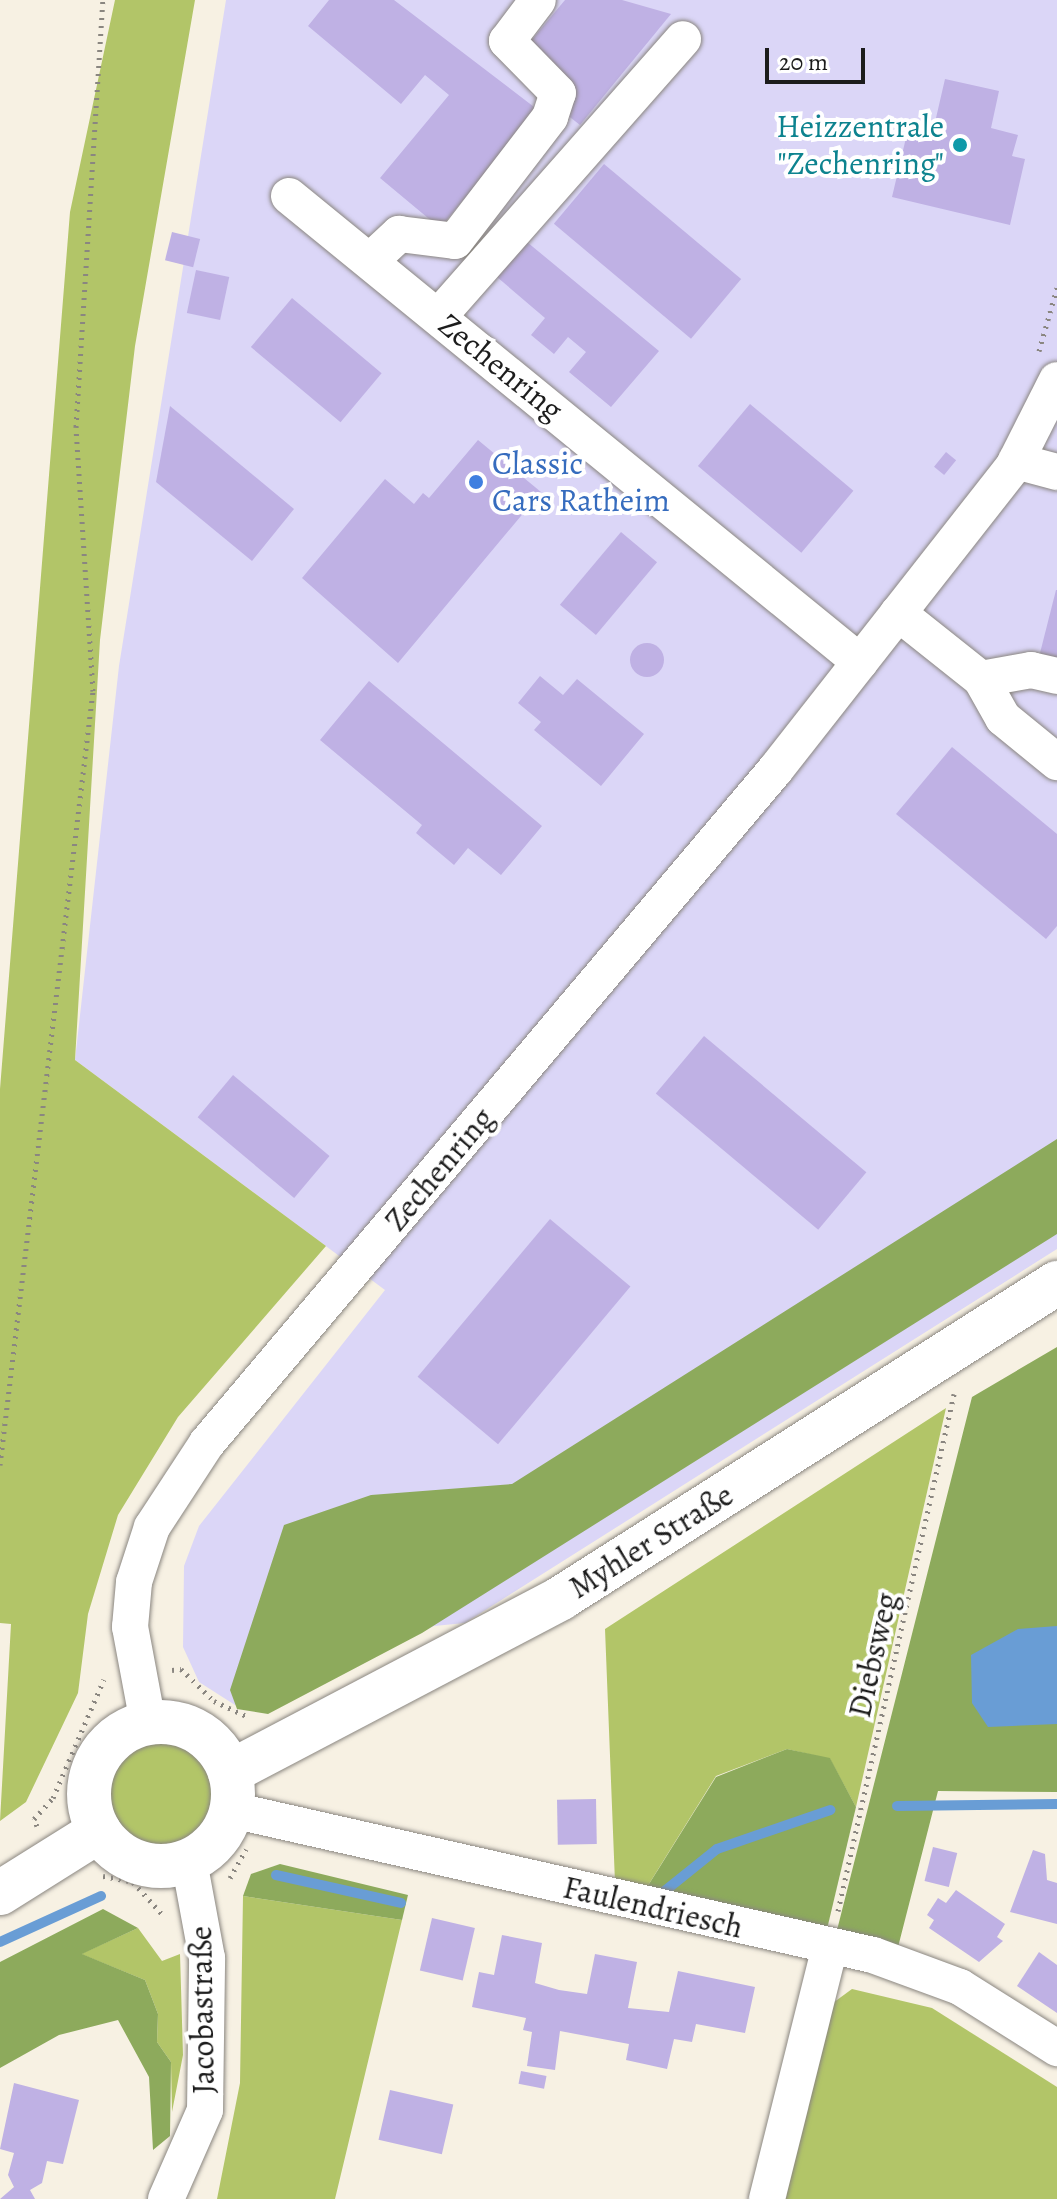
<!DOCTYPE html>
<meta charset="utf-8">
<style>
body{margin:0}
#map{position:relative;width:1057px;height:2199px;overflow:hidden;background:#f7f1e3;font-family:Alegreya,serif}
div>[style]{position:absolute}
.built>*{inset:0;background:#dbd6f7}
.green>*{inset:0;background:#b2c568}
.round{border-radius:50%}
.forest>*{inset:0;background:#8daa5c}
.water>*{inset:0;background:#699dd5}
.stream>*{height:10px;margin:-5px;padding:0 5px;transform-origin:5px;border-radius:5px;background:#699dd5}
.building>*{inset:0;background:#bfb1e4;transform-origin:0 0}
.path>*{height:5px;margin-top:-2.5px;transform-origin:0;background:repeating-linear-gradient(90deg,#8a8680 0 2px,transparent 0 8px)}
.roads{filter:drop-shadow(0 0 2px #8a8680) drop-shadow(0 0 2px #8a8680)}
.minor>*{height:36px;margin:-18px;padding:0 18px;transform-origin:18px;border-radius:18px;background:#fff}
.major>*{height:44px;margin:-22px;padding:0 22px;transform-origin:22px;border-radius:22px;background:#fff}
.major>.ring{margin:-22px;padding:0;box-sizing:content-box;background:none;border:44px solid #fff;border-radius:50%}
.dots>*{width:22px;height:22px;translate:-50% -50%;box-sizing:border-box;border:4px solid #fff;border-radius:50%}
span{translate:-50% -50%;white-space:nowrap;text-align:center;line-height:1.15;-webkit-text-stroke:8px #fff;paint-order:stroke}
.culture-label{font-size:32px;color:#0d838f}
.right{translate:-100% -50%;text-align:right}
.street-label{font-size:32px;color:#1c1c1c}
.shop-label{font-size:32px;color:#366cbe}
.left{translate:0 -50%;text-align:left}
.scale{position:absolute;left:765px;top:48px;width:100px;height:36px;box-sizing:border-box;border:4px solid #1c1c1c;border-top:0;padding-left:10px;font-size:24px;line-height:28px;white-space:nowrap;color:#1c1c1c;-webkit-text-stroke:6px #fff;paint-order:stroke}
</style>
<div id="map">
<div class="built">
<div style="clip-path:polygon(226px 0,1057px 0,1057px 1249px,465px 1623px,434px 1626px,269px 1708px,235px 1705px,199px 1682px,183px 1647px,184px 1566px,199px 1526px,385px 1290px,75px 1060px,119px 666px)"></div>
</div>
<div class="green">
<div style="clip-path:polygon(115px 0,195px 0,135px 346px,100px 640px,75px 1060px,326px 1246px,178px 1417px,118px 1515px,88px 1614px,78px 1693px,26px 1802px,0 1821px,11px 1624px,0 1623px,0 1089px,70px 212px)"></div>
<div style="clip-path:polygon(946px 1408px,856px 1807px,830px 1759px,787px 1749px,716px 1776px,634px 1908px,616px 1908px,605px 1629px)"></div>
<div class="round" style="left:109px;top:1741px;width:104px;height:104px"></div>
<div style="clip-path:polygon(243px 1896px,402px 1920px,335px 2199px,217px 2199px,240px 2083px)"></div>
<div style="clip-path:polygon(138px 1928px,162px 1961px,180px 1954px,183px 2055px,172px 2112px,171px 2062px,157px 2042px,158px 2014px,145px 1980px,81px 1954px)"></div>
<div style="clip-path:polygon(852px 1989px,932px 2008px,1057px 2087px,1057px 2199px,781px 2199px,826px 2008px)"></div>
</div>
<div class="forest">
<div style="clip-path:polygon(1057px 1139px,1057px 1234px,422px 1633px,268px 1714px,237px 1709px,230px 1690px,284px 1525px,371px 1495px,512px 1484px)"></div>
<div style="clip-path:polygon(1057px 1347px,1057px 1792px,938px 1791px,897px 1951px,835px 1938px,972px 1397px)"></div>
<div style="clip-path:polygon(787px 1749px,830px 1758px,856px 1807px,823px 1946px,634px 1908px,716px 1777px)"></div>
<div style="clip-path:polygon(280px 1864px,408px 1895px,402px 1920px,243px 1896px,251px 1874px)"></div>
<div style="clip-path:polygon(103px 1909px,138px 1928px,82px 1954px,145px 1980px,158px 2014px,157px 2042px,171px 2062px,170px 2136px,153px 2150px,149px 2077px,118px 2020px,59px 2035px,0 2068px,0 1962px)"></div>
</div>
<div class="water">
<div style="clip-path:polygon(1057px 1626px,1057px 1724px,988px 1727px,972px 1703px,971px 1655px,1018px 1629px)"></div>
</div>
<div class="stream">
<div style="left:897px;top:1806px;width:160px;rotate:-0.7deg"></div>
<div style="left:276px;top:1875px;width:128px;rotate:12.6deg"></div>
<div style="left:661px;top:1894px;width:72px;rotate:-38.8deg"></div>
<div style="left:717px;top:1849px;width:120px;rotate:-19deg"></div>
<div style="left:0;top:1942px;width:111px;rotate:-24.5deg"></div>
</div>
<div class="building">
<div style="clip-path:polygon(329px 0,394px 0,538px 110px,440px 228px,380px 178px,449px 95px,425px 75px,401px 104px,308px 26px)"></div>
<div style="clip-path:polygon(565px 0,622px 0,671px 14px,580px 125px,557px 107px,525px 48px)"></div>
<div style="clip-path:polygon(945px 79px,999px 91px,991px 128px,1018px 135px,1012px 156px,1025px 159px,1010px 225px,892px 197px,909px 125px,933px 131px)"></div>
<div style="left:604px;top:164px;width:179px;height:78px;rotate:40deg"></div>
<div style="left:172px;top:232px;width:29px;height:29px;rotate:14deg"></div>
<div style="clip-path:polygon(527px 242px,659px 351px,611px 407px,569px 372px,586px 352px,568px 337px,554px 354px,531px 335px,545px 318px,497px 277px)"></div>
<div style="left:196px;top:270px;width:34px;height:44px;rotate:12deg"></div>
<div style="left:292px;top:298px;width:117px;height:64px;rotate:40deg"></div>
<div style="left:750px;top:404px;width:135px;height:81px;rotate:40deg"></div>
<div style="clip-path:polygon(170px 406px,294px 509px,252px 561px,156px 482px)"></div>
<div style="clip-path:polygon(478px 440px,541px 492px,398px 663px,302px 578px,385px 479px,414px 504px,423px 493px,429px 498px)"></div>
<div style="left:946px;top:452px;width:13px;height:19px;rotate:39deg"></div>
<div style="left:621px;top:532px;width:47px;height:95px;rotate:40deg"></div>
<div style="clip-path:polygon(1056px 590px,1057px 590px,1057px 662px,1039px 657px)"></div>
<div class="round" style="left:630px;top:643px;width:34px;height:34px"></div>
<div style="clip-path:polygon(540px 676px,563px 695px,577px 679px,644px 734px,601px 786px,534px 730px,541px 722px,518px 703px)"></div>
<div style="clip-path:polygon(369px 681px,542px 826px,501px 875px,468px 848px,454px 865px,416px 833px,422px 825px,320px 740px)"></div>
<div style="clip-path:polygon(952px 747px,1057px 834px,1057px 926px,1046px 939px,896px 814px)"></div>
<div style="left:704px;top:1036px;width:212px;height:75px;rotate:40deg"></div>
<div style="left:233px;top:1075px;width:126px;height:55px;rotate:40deg"></div>
<div style="left:550px;top:1219px;width:105px;height:206px;rotate:40deg"></div>
<div style="left:596px;top:1799px;width:45px;height:39px;rotate:89deg"></div>
<div style="left:933px;top:1847px;width:25px;height:35px;rotate:14deg"></div>
<div style="clip-path:polygon(1033px 1850px,1045px 1854px,1047px 1880px,1057px 1883px,1057px 1924px,1010px 1912px)"></div>
<div style="clip-path:polygon(956px 1890px,1005px 1924px,997px 1937px,1003px 1941px,979px 1962px,929px 1928px,934px 1920px,927px 1915px,938px 1898px,946px 1903px)"></div>
<div style="left:432px;top:1918px;width:44px;height:54px;rotate:13deg"></div>
<div style="clip-path:polygon(502px 1935px,542px 1943px,535px 1983px,559px 1990px,587px 1994px,595px 1954px,637px 1962px,628px 2008px,669px 2012px,678px 1971px,755px 1987px,745px 2033px,696px 2024px,692px 2042px,674px 2039px,667px 2069px,626px 2060px,629px 2044px,560px 2031px,555px 2070px,527px 2066px,532px 2032px,523px 2030px,526px 2018px,472px 2007px,479px 1972px,494px 1975px)"></div>
<div style="clip-path:polygon(1039px 1952px,1057px 1965px,1057px 2013px,1017px 1986px)"></div>
<div style="left:521px;top:2071px;width:26px;height:13px;rotate:11deg"></div>
<div style="clip-path:polygon(14px 2083px,79px 2100px,63px 2164px,47px 2161px,42px 2183px,30px 2190px,35px 2199px,0 2199px,14px 2187px,8px 2175px,14px 2153px,0 2149px)"></div>
<div style="left:390px;top:2090px;width:65px;height:51px;rotate:13deg"></div>
</div>
<div class="path">
<div style="left:1039px;top:351px;width:66px;rotate:-74.1deg"></div>
<div style="left:0;top:1465px;width:780px;rotate:-83.15deg"></div>
<div style="left:93px;top:691px;width:265px;rotate:-93.7deg"></div>
<div style="left:76px;top:427px;width:428px;rotate:-86.4deg"></div>
<div style="left:172px;top:1670px;width:9px;rotate:-6deg"></div>
<div style="left:181px;top:1669px;width:46px;rotate:44.1deg"></div>
<div style="left:214px;top:1701px;width:38px;rotate:25deg"></div>
<div style="left:37px;top:1826px;width:8px;rotate:-113deg"></div>
<div style="left:34px;top:1819px;width:28px;rotate:-48deg"></div>
<div style="left:53px;top:1798px;width:129px;rotate:-66.8deg"></div>
<div style="left:103px;top:1876px;width:31px;rotate:11deg"></div>
<div style="left:133px;top:1882px;width:43px;rotate:47.8deg"></div>
<div style="left:230px;top:1878px;width:33px;rotate:-61deg"></div>
<div style="left:838px;top:1911px;width:530px;rotate:-77.35deg"></div>
</div>
<div class="roads">
<div class="minor">
<div style="left:289px;top:196px;width:737px;rotate:39.22deg"></div>
<div style="left:370px;top:261px;width:40px;rotate:-43deg"></div>
<div style="left:399px;top:234px;width:56px;rotate:7.1deg"></div>
<div style="left:455px;top:241px;width:156px;rotate:-52.5deg"></div>
<div style="left:550px;top:117px;width:25px;rotate:-72deg"></div>
<div style="left:558px;top:93px;width:73px;rotate:-134.4deg"></div>
<div style="left:507px;top:41px;width:51px;rotate:-52.9deg"></div>
<div style="left:439px;top:316px;width:369px;rotate:-48.6deg"></div>
<div style="left:1016px;top:461px;width:42px;rotate:15deg"></div>
<div style="left:898px;top:613px;width:106px;rotate:38.5deg"></div>
<div style="left:981px;top:679px;width:45px;rotate:60.6deg"></div>
<div style="left:1003px;top:718px;width:70px;rotate:39.2deg"></div>
<div style="left:981px;top:679px;width:51px;rotate:-10.2deg"></div>
<div style="left:1031px;top:670px;width:27px;rotate:13deg"></div>
<div style="left:148px;top:1723px;width:98px;rotate:-100.6deg"></div>
<div style="left:130px;top:1627px;width:45px;rotate:-84.9deg"></div>
<div style="left:134px;top:1582px;width:58px;rotate:-71.9deg"></div>
<div style="left:152px;top:1527px;width:100px;rotate:-56.8deg"></div>
<div style="left:207px;top:1443px;width:882px;rotate:-49.83deg"></div>
<div style="left:776px;top:769px;width:386px;rotate:-51.9deg"></div>
<div style="left:1014px;top:465px;width:95px;rotate:-63.2deg"></div>
<div style="left:232px;top:1810px;width:657px;rotate:12.75deg"></div>
<div style="left:873px;top:1955px;width:93px;rotate:20.2deg"></div>
<div style="left:960px;top:1987px;width:115px;rotate:32.2deg"></div>
<div style="left:166px;top:2199px;width:97px;rotate:-66.3deg"></div>
<div style="left:205px;top:2110px;width:152px;rotate:-89.2deg"></div>
<div style="left:207px;top:1958px;width:99px;rotate:-100.5deg"></div>
<div style="left:767px;top:2199px;width:260px;rotate:-76deg"></div>
</div>
<div class="major">
<div class="ring" style="left:89px;top:1722px;width:100px;height:100px"></div>
<div style="left:230px;top:1772px;width:374px;rotate:-27.7deg"></div>
<div style="left:561px;top:1598px;width:588px;rotate:-32.42deg"></div>
<div style="left:0;top:1893px;width:117px;rotate:-32.1deg"></div>
</div>
</div>
<div class="dots">
<div style="left:960px;top:145px;background:#0f9aa8"></div>
<div style="left:476px;top:482px;background:#3f7fe0"></div>
</div>
<div class="culture-label">
<span class="right" style="left:944px;top:145px">Heizzentrale<br>"Zechenring"</span>
</div>
<div class="street-label">
<span style="left:501px;top:367px;rotate:39deg">Zechenring</span>
<span style="left:439px;top:1169px;rotate:-50deg">Zechenring</span>
<span style="left:651px;top:1541px;rotate:-32deg">Myhler Straße</span>
<span style="left:873px;top:1655px;rotate:-77deg">Diebsweg</span>
<span style="left:653px;top:1907px;rotate:13deg">Faulendriesch</span>
<span style="left:202px;top:2010px;rotate:-91deg">Jacobastraße</span>
</div>
<div class="shop-label">
<span class="left" style="left:492px;top:482px">Classic<br>Cars Ratheim</span>
</div>
<div class="scale">20 m</div>
</div>
